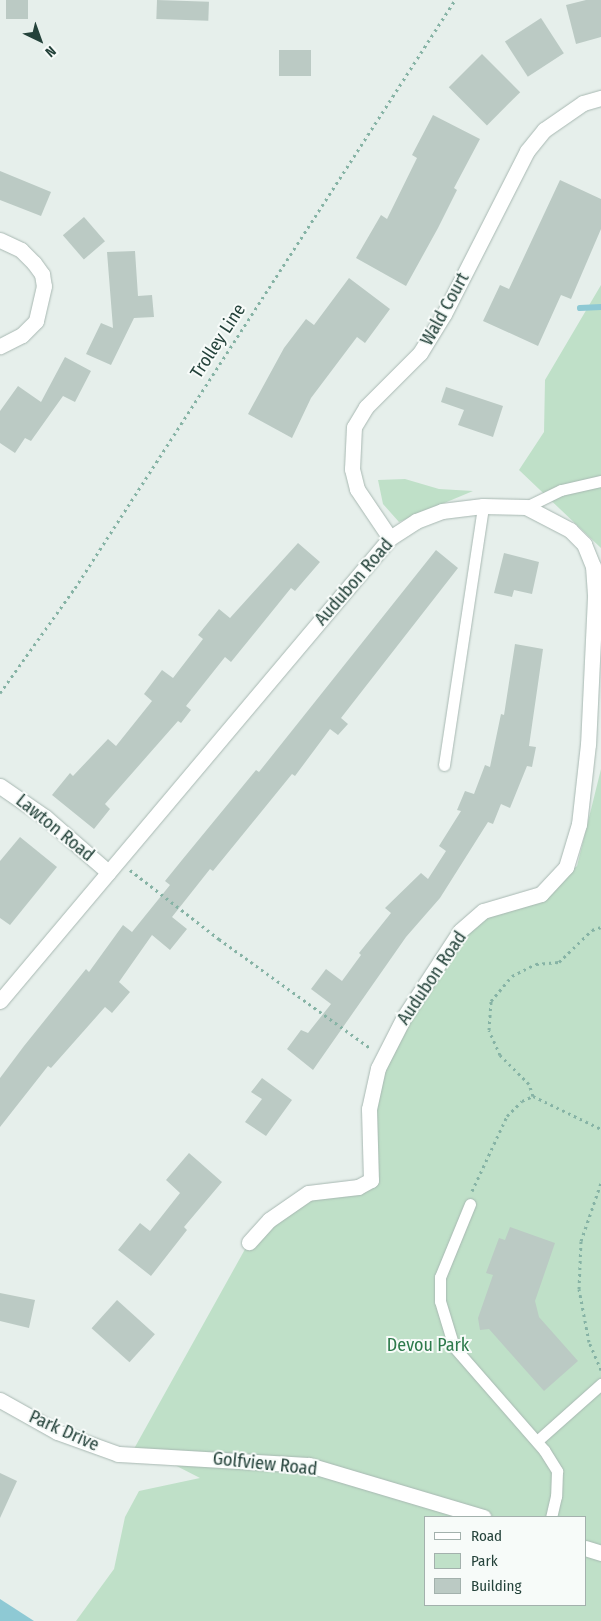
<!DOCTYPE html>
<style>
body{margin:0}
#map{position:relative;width:601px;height:1621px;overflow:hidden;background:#e6efeb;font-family:"Fira Sans Condensed",sans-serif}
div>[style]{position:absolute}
.green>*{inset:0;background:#bfe0c8}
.water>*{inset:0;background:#8ec9d4}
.stream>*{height:5.5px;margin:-2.75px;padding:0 2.75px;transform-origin:2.75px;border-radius:2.75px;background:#8ec9d4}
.building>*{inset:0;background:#bbcac4;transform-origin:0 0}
.path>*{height:3px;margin-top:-1.5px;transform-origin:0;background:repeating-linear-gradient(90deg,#86b3a5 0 2.5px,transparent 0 6.5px)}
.roads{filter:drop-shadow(0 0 1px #a8b8b2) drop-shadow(0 0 1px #a8b8b2)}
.service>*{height:11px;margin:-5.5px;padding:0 5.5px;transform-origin:5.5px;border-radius:5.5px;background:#fff}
.minor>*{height:15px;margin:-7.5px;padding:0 7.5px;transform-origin:7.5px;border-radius:7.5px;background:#fff}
span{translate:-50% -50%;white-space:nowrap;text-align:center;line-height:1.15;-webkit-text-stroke:4px #f7fbf9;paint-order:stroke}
.street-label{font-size:18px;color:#24423a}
.park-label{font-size:18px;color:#2d7a4b}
.legend{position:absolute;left:424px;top:1516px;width:162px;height:90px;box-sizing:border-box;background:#f7fbf9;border:1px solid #a3b1ad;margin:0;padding:6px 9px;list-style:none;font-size:15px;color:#24423a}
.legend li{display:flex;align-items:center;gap:10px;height:25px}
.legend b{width:25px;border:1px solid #a3b1ad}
.north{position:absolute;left:15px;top:15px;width:50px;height:50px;-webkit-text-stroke:4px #f7fbf9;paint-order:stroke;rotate:138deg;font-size:14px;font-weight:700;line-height:20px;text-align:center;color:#24423a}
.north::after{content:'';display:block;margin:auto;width:18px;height:22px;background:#24423a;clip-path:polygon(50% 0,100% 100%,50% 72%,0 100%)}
</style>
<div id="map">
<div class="green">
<div style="clip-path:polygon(601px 285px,601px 548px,519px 470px,544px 432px,545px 380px)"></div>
<div style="clip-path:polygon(405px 479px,439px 489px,473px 491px,399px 522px,383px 504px,378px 480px)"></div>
<div style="clip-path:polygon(evenodd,601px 769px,601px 1621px,76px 1621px,114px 1569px,125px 1517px,139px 1491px,200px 1478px,163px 1459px,130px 1456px,249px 1242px,294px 1201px,371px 1180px,369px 1109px,404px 1017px,484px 911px,541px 894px,577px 866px,601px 769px,425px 1517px,585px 1517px,585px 1605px,425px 1605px,425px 1517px)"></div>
</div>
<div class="water">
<div style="clip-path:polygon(0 1599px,34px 1621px,0 1621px)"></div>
</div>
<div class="stream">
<div style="left:580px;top:308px;width:21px;rotate:-3deg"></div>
</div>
<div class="building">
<div style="left:6px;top:0;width:22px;height:19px"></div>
<div style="left:157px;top:0;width:52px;height:19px;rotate:2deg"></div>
<div style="clip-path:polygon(586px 0,601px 0,601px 37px,576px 44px,566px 5px)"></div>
<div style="left:541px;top:18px;width:42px;height:43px;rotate:57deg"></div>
<div style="left:279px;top:50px;width:32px;height:26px"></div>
<div style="left:482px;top:54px;width:54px;height:47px;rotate:45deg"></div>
<div style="clip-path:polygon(433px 115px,480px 139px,454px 188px,457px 190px,438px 228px,406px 286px,356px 258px,381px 215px,387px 219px,417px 158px,412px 155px)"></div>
<div style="clip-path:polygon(0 171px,51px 192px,41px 216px,0 200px)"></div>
<div style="clip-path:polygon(560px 180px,601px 199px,601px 229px,571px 299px,561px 295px,538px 346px,483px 321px,500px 285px,509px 289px)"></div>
<div style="left:84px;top:217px;width:32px;height:28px;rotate:49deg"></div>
<div style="clip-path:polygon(135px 251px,138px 296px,152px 295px,154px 317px,134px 318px,111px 365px,86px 354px,101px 323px,113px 328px,107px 252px)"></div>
<div style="clip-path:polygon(349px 278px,390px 309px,365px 343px,357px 337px,311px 398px,292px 438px,248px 414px,284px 348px,306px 319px,314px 325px)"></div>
<div style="clip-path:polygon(65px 357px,91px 371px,75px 402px,63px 396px,31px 441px,25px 438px,15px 453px,0 443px,0 411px,18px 386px,41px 402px)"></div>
<div style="clip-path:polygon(446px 387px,503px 406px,493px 437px,458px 425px,464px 410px,441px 402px)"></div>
<div style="clip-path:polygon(298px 543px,320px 562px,295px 591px,291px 588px,231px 662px,225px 657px,186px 706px,191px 710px,181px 723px,178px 721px,105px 804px,110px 809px,94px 829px,52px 795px,70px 773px,73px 776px,108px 739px,116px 746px,152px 701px,144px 694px,162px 670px,173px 678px,203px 639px,198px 635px,219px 609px,230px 618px)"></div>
<div style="clip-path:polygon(436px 550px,458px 568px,341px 718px,348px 724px,338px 735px,330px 729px,295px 776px,292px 774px,213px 871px,210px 869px,172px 917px,187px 929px,170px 950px,152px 935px,119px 982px,130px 992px,112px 1013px,105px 1007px,51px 1068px,48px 1066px,0 1127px,0 1078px,24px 1046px,86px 969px,89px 972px,123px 925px,132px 932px,170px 885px,165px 881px,182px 860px,256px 770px,259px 772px)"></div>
<div style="clip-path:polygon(504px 553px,539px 562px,532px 594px,514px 590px,512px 597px,494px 593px)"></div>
<div style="clip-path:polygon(515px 644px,543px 649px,529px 746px,536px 747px,532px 767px,527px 766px,510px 808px,501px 804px,493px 824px,488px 822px,440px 898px,406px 937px,313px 1070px,287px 1049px,301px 1030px,308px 1033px,331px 1004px,311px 989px,326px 969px,342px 981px,361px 955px,359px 953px,391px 913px,385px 908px,421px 873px,428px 879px,446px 851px,439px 846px,461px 811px,457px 810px,465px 791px,474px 794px,485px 765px,490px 767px,501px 714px,504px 715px)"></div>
<div style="clip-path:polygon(20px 837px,57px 867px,10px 925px,0 918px,0 861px)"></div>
<div style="clip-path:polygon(262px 1078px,292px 1100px,266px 1136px,245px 1122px,262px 1099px,251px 1092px)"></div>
<div style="clip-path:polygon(189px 1153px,222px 1182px,184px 1227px,187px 1230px,151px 1276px,118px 1250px,140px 1223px,150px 1231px,180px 1193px,166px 1180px)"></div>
<div style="clip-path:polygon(510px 1227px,555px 1243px,535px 1301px,539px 1317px,578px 1361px,544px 1391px,489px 1329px,480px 1330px,478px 1318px,493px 1275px,486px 1273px,499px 1238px,505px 1240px)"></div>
<div style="clip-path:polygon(0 1293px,35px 1300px,29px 1328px,0 1321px)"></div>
<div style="left:117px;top:1300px;width:51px;height:38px;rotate:42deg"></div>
<div style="clip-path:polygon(0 1473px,17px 1481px,0 1518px)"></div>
</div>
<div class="path">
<div style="left:0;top:693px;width:129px;rotate:-54.5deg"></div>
<div style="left:75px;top:588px;width:700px;rotate:-57.13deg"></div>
<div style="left:130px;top:870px;width:113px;rotate:37.8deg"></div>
<div style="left:219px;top:939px;width:186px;rotate:35.8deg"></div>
<div style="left:533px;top:1096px;width:13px;rotate:-108deg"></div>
<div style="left:529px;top:1084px;width:41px;rotate:-135deg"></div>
<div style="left:500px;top:1055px;width:27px;rotate:-114deg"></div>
<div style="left:489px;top:1030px;width:29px;rotate:-86deg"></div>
<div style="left:491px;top:1001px;width:33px;rotate:-50deg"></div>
<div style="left:512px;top:976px;width:27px;rotate:-27deg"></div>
<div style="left:536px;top:964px;width:23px;rotate:-5deg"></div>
<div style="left:559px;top:962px;width:46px;rotate:-44.1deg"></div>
<div style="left:592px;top:930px;width:9px;rotate:-18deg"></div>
<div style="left:472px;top:1191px;width:83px;rotate:-65deg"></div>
<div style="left:507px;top:1116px;width:21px;rotate:-45deg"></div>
<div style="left:522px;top:1101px;width:12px;rotate:-24deg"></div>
<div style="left:533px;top:1096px;width:76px;rotate:25.9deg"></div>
<div style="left:601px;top:1370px;width:30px;rotate:-113deg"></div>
<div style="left:589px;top:1342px;width:54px;rotate:-100.7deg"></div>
<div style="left:579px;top:1289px;width:48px;rotate:-87.6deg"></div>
<div style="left:581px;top:1241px;width:61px;rotate:-71deg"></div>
</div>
<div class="roads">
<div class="service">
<div style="left:526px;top:507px;width:39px;rotate:-26deg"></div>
<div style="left:561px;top:490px;width:41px;rotate:-12.7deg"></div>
<div style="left:444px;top:765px;width:262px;rotate:-81.4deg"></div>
<div style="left:470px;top:1204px;width:79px;rotate:112.3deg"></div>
<div style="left:440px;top:1277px;width:24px;rotate:90deg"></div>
<div style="left:440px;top:1301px;width:48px;rotate:73.1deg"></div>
<div style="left:454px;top:1347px;width:137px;rotate:48.9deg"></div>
<div style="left:544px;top:1450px;width:25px;rotate:58deg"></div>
<div style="left:557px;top:1471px;width:25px;rotate:92deg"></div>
<div style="left:556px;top:1496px;width:22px;rotate:103deg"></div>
<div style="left:537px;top:1441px;width:86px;rotate:-41.7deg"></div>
</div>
<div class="minor">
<div style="left:0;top:240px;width:23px;rotate:25deg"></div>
<div style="left:21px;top:250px;width:18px;rotate:45deg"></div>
<div style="left:34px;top:263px;width:14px;rotate:54deg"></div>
<div style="left:42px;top:274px;width:12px;rotate:81deg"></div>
<div style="left:44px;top:286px;width:36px;rotate:103deg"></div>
<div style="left:36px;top:321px;width:20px;rotate:135deg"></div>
<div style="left:22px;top:335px;width:25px;rotate:153deg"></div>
<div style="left:390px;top:538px;width:59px;rotate:-124deg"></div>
<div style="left:357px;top:489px;width:21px;rotate:-104deg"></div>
<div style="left:352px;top:469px;width:42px;rotate:-87.3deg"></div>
<div style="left:354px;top:427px;width:23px;rotate:-59deg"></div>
<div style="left:366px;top:407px;width:76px;rotate:-45deg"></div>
<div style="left:420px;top:353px;width:46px;rotate:-58.4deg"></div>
<div style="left:444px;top:314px;width:183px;rotate:-63deg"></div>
<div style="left:527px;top:151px;width:27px;rotate:-51deg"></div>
<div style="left:544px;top:130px;width:47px;rotate:-34.7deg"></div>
<div style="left:583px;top:103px;width:19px;rotate:-16deg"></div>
<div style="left:0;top:786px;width:55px;rotate:34.6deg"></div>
<div style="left:45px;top:817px;width:84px;rotate:41.1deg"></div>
<div style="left:0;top:1001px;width:605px;rotate:-49.89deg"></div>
<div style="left:390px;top:538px;width:31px;rotate:-33deg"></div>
<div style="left:416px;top:521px;width:28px;rotate:-21deg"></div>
<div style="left:442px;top:511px;width:41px;rotate:-7deg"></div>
<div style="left:483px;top:506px;width:43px;rotate:1.3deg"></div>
<div style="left:526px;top:507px;width:50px;rotate:27.6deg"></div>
<div style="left:570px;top:530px;width:20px;rotate:45deg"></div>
<div style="left:584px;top:544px;width:24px;rotate:68deg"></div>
<div style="left:593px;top:566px;width:31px;rotate:86deg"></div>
<div style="left:595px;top:597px;width:147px;rotate:92.7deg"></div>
<div style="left:588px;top:744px;width:81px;rotate:96.4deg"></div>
<div style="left:579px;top:824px;width:45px;rotate:106.8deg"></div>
<div style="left:566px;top:867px;width:37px;rotate:133deg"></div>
<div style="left:541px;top:894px;width:60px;rotate:163.7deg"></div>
<div style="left:483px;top:911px;width:30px;rotate:139deg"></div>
<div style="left:460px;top:931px;width:103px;rotate:123.1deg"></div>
<div style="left:404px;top:1017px;width:57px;rotate:117deg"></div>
<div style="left:378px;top:1068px;width:42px;rotate:102.4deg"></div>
<div style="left:369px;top:1109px;width:71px;rotate:88.4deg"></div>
<div style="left:371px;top:1180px;width:15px;rotate:152deg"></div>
<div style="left:358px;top:1187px;width:50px;rotate:173.2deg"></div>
<div style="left:308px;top:1193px;width:47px;rotate:145.3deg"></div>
<div style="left:269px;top:1220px;width:30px;rotate:132deg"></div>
<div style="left:0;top:1400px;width:65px;rotate:29.3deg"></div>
<div style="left:57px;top:1432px;width:65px;rotate:19.8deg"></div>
<div style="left:118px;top:1454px;width:191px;rotate:3.3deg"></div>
<div style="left:309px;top:1465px;width:182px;rotate:16.6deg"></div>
<div style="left:585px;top:1548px;width:17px;rotate:17deg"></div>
</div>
</div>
<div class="street-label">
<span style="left:445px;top:309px;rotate:-61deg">Wald Court</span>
<span style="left:218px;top:341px;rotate:-57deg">Trolley Line</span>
<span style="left:354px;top:582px;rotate:-49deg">Audubon Road</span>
<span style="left:55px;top:828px;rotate:39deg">Lawton Road</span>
<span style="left:432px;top:978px;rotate:-56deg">Audubon Road</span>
<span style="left:64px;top:1431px;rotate:24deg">Park Drive</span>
<span style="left:265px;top:1464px;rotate:6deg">Golfview Road</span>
</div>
<div class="park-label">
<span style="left:428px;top:1345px">Devou Park</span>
</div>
<ul class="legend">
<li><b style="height:6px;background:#fff"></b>Road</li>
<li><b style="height:14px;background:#bfe0c8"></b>Park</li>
<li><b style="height:14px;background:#bbcac4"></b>Building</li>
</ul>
<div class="north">N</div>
</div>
